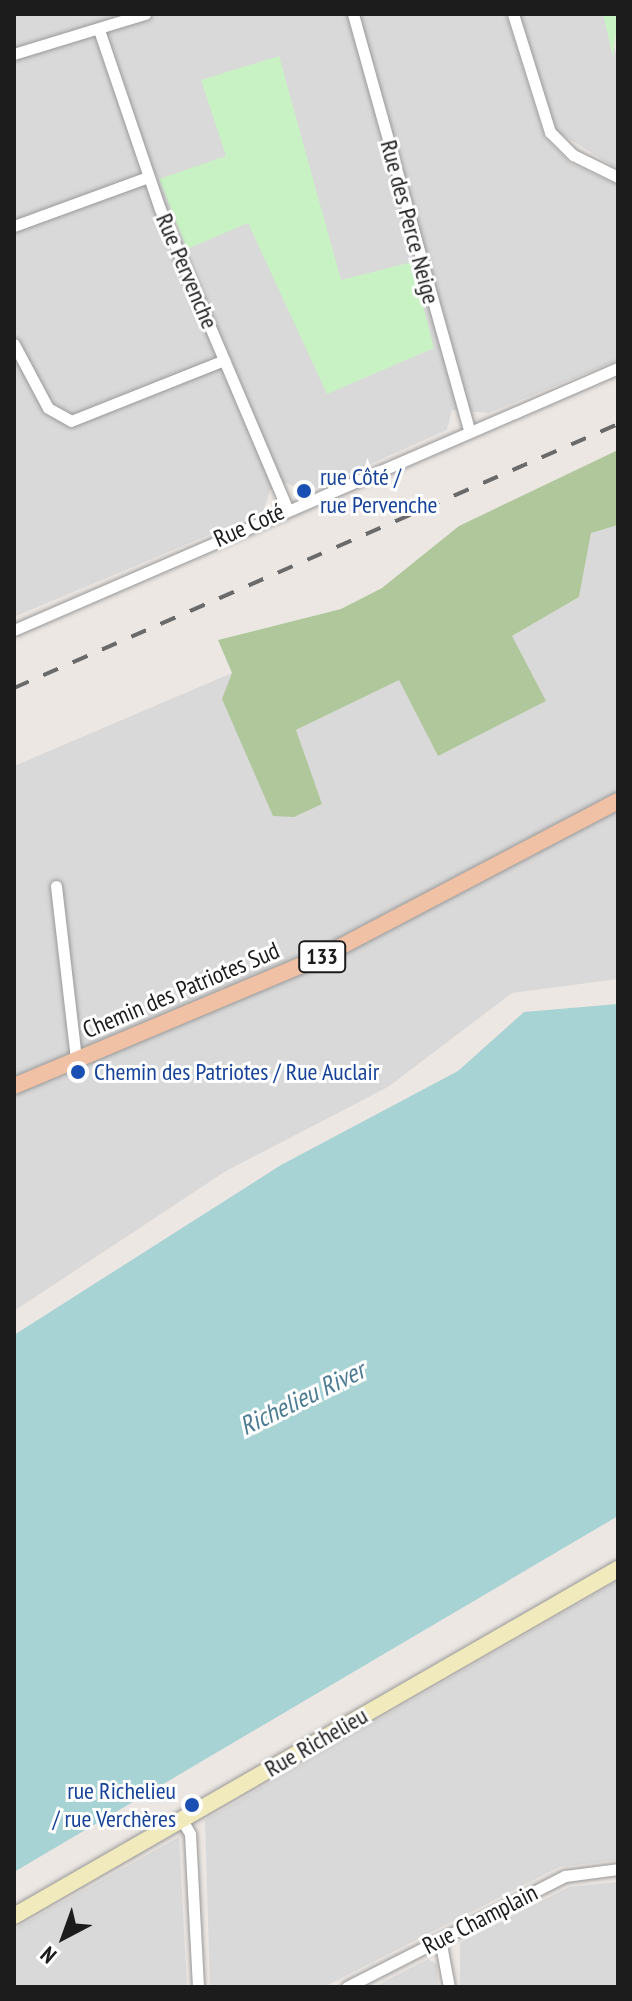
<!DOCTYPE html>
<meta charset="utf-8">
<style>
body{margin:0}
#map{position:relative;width:632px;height:2001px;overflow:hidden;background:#ece7e3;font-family:"PT Sans Narrow",sans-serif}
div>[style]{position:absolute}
.residential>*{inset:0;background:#dad9d9}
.forest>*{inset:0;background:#b0c79c}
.park>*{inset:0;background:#c8f2c4}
.water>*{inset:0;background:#a8d3d5}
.roads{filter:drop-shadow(0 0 2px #999) drop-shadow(0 0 2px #999)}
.minor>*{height:11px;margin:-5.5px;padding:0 5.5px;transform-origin:5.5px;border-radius:5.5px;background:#fff}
.secondary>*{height:16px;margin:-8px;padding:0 8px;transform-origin:8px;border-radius:8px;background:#f1eabc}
.primary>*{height:16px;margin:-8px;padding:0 8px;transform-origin:8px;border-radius:8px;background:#f0c1a4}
.rail>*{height:4px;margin-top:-2px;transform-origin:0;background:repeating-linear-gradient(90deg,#6a6a6a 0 16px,transparent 0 32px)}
.dots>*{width:22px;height:22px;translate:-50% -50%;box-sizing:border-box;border:4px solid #fff;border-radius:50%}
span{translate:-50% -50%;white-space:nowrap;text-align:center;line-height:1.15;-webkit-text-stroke:6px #fff;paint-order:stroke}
.shield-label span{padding:2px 6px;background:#fff;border:2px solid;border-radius:6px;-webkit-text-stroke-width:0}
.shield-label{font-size:22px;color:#1c1c1c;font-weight:700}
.street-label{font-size:24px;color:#1c1c1c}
.transit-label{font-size:24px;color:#164399}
.left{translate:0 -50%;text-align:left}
.right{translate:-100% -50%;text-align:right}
.water-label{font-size:26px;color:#4d7c92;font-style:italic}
.frame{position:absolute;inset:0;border:16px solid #1c1c1c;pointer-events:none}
.north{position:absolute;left:24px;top:1897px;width:80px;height:80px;-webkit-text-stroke:6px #fff;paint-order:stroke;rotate:221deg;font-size:22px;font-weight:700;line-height:32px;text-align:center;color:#1c1c1c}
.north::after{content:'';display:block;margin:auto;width:28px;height:36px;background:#1c1c1c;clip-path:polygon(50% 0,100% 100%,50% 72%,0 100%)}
</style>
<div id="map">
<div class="residential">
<div style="clip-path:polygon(14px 14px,506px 14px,545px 138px,571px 164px,618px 185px,618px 360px,489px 413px,452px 410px,447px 430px,307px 492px,286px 483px,270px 490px,263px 512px,14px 617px)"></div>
<div style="clip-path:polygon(519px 14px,603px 14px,618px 59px,618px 169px,556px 131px)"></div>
<div style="clip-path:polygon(602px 525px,618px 525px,618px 979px,512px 993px,388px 1087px,226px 1171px,14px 1311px,14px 766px,232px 673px,266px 745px,400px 679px,438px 756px,512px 636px,579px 597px,591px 533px)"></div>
<div style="clip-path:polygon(618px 1581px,618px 1860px,559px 1867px,324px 1987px,210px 1987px,205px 1820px)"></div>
<div style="clip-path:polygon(179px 1837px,187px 1987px,14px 1987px,14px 1929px)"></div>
<div style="clip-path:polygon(618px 1882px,618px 1987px,460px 1987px,460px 1943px,569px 1887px)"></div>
<div style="clip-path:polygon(428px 1959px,437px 1965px,438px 1987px,374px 1987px)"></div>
</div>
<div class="forest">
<div style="clip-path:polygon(618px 450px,618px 525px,591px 533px,579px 597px,512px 636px,546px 701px,438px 756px,399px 680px,296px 730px,322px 804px,294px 817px,273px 816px,222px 699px,232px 673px,218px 640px,341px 609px,382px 588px,459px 526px)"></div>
</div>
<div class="park">
<div style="clip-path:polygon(603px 14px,618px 14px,613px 57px)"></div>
<div style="clip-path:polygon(279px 56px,341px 280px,412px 262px,434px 348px,327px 394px,248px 223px,187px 249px,159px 179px,226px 156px,201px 80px)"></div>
</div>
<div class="water">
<div style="clip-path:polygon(618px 1004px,618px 1516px,14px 1872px,14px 1335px,281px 1165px,458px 1071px,524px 1012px)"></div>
</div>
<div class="roads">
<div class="minor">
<div style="left:353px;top:14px;width:431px;rotate:74.4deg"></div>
<div style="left:513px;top:14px;width:124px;rotate:72.6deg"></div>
<div style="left:550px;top:132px;width:33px;rotate:45deg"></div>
<div style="left:573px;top:155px;width:50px;rotate:26.1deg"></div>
<div style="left:99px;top:30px;width:189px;rotate:71.2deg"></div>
<div style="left:160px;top:209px;width:325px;rotate:67deg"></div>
<div style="left:14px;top:54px;width:137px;rotate:-17deg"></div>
<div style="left:14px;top:226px;width:143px;rotate:-20.1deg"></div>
<div style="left:14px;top:344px;width:72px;rotate:62deg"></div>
<div style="left:48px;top:408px;width:26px;rotate:29deg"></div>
<div style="left:71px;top:421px;width:165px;rotate:-21.7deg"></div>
<div style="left:14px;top:630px;width:658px;rotate:-23.45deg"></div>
<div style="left:56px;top:886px;width:175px;rotate:83.4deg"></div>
<div style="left:182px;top:1820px;width:16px;rotate:60deg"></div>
<div style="left:190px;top:1834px;width:153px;rotate:87deg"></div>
<div style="left:440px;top:1939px;width:49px;rotate:79.4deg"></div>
<div style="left:347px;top:1987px;width:245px;rotate:-27deg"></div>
<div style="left:565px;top:1876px;width:53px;rotate:-7.5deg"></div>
</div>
<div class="secondary">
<div style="left:14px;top:1916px;width:697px;rotate:-29.88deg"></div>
</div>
<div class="primary">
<div style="left:14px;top:1086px;width:331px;rotate:-22.8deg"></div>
<div style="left:319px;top:958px;width:338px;rotate:-27.7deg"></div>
</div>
</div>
<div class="rail">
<div style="left:14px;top:688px;width:659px;rotate:-23.61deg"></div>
</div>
<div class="dots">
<div style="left:304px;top:491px;background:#1a4fb4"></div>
<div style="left:78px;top:1072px;background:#1a4fb4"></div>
<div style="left:192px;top:1805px;background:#1a4fb4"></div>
</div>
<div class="shield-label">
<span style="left:322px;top:957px">133</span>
</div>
<div class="street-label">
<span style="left:410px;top:222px;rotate:75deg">Rue des Perce Neige</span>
<span style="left:187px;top:271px;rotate:67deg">Rue Pervenche</span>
<span style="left:249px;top:525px;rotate:-24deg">Rue Coté</span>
<span style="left:181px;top:990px;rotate:-23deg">Chemin des Patriotes Sud</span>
<span style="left:316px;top:1742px;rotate:-30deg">Rue Richelieu</span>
<span style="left:480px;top:1919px;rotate:-27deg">Rue Champlain</span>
</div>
<div class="transit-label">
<span class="left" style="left:320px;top:491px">rue Côté /<br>rue Pervenche</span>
<span class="left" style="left:94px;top:1072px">Chemin des Patriotes / Rue Auclair</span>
<span class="right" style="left:176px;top:1805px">rue Richelieu<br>/ rue Verchères</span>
</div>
<div class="water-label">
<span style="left:302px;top:1398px;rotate:-26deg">Richelieu River</span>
</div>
<div class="frame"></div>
<div class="north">N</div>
</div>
